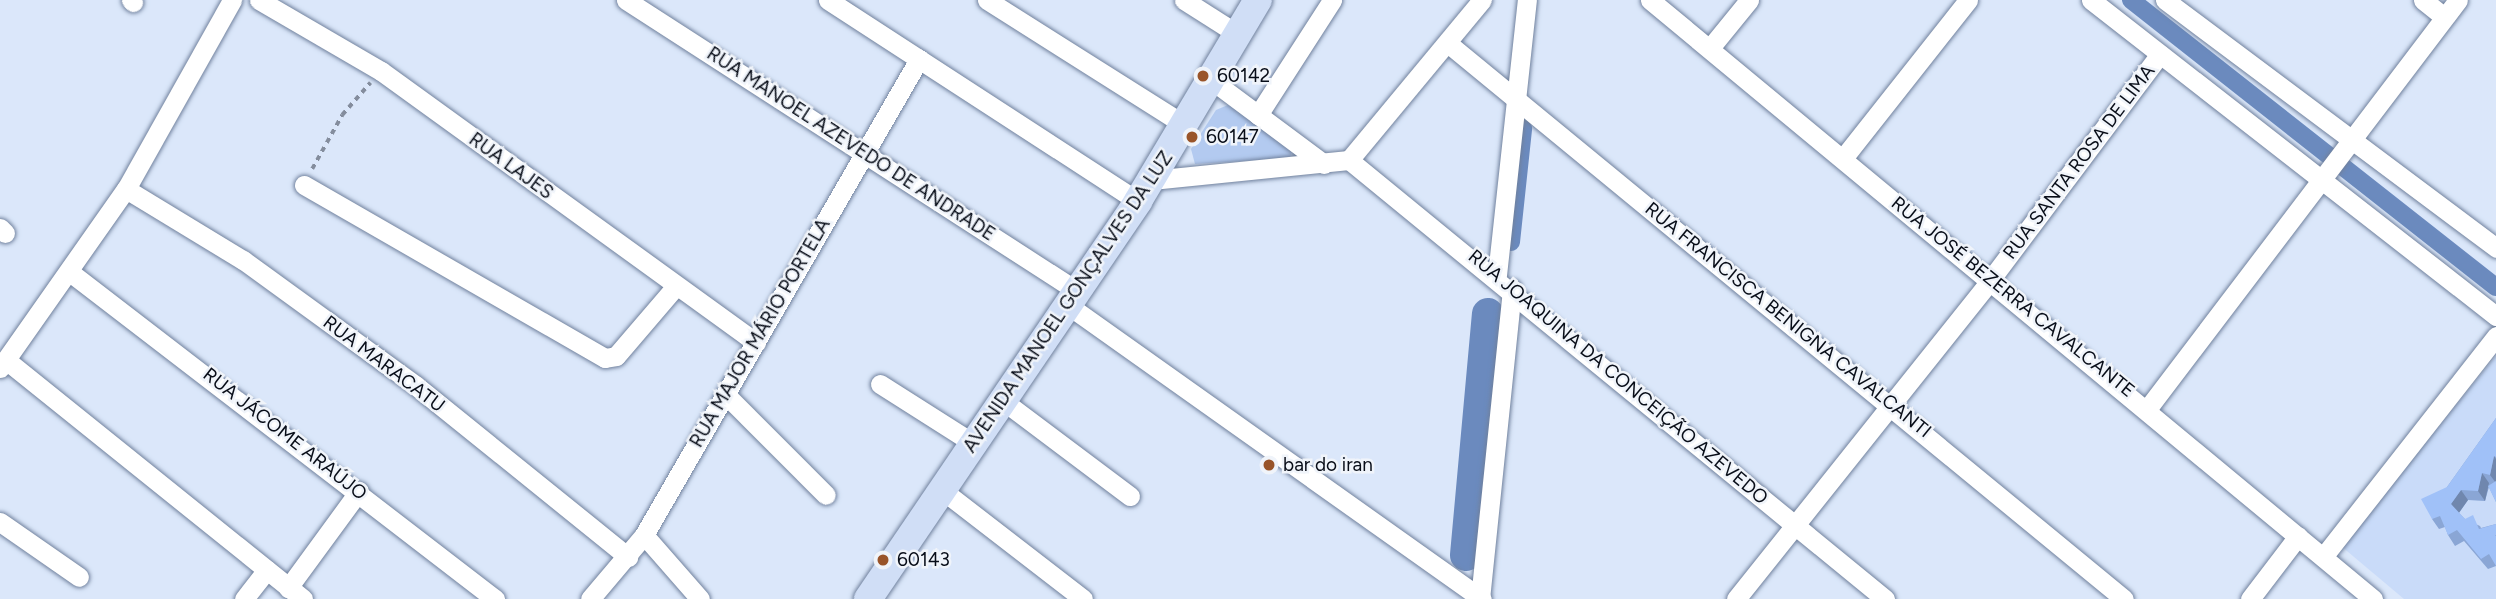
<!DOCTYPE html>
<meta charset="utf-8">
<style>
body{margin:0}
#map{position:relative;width:2496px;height:599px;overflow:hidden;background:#dbe7fa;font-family:Figtree,sans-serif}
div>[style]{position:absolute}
.built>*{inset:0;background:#c9dbf9}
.green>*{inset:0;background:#b3caf0}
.canal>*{height:18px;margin:-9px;padding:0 9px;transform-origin:9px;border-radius:9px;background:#6b8abe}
.river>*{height:32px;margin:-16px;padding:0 16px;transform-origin:16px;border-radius:16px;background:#6b8abe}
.path>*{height:3.5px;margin-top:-1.75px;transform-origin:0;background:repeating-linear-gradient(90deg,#848d9d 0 5px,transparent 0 10px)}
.roads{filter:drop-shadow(0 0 2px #70819d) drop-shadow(0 0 2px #70819d)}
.street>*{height:19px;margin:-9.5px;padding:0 9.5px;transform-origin:9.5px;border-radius:9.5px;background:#fff}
.secondary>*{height:28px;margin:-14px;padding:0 14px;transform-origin:14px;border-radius:14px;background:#d0def6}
.wall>*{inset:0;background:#8aa6d5}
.shaded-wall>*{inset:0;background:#7087ae}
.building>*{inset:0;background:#a0c1f8}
.dots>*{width:19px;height:19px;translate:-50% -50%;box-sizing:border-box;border:4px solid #f0f4fa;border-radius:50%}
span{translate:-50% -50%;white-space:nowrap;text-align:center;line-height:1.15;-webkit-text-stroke:5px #f0f4fa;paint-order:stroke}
.poi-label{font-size:19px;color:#080d18}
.left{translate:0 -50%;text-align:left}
.street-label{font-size:19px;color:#080d18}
</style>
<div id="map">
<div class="built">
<div style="clip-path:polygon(2496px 356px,2496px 599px,2404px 599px,2341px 546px)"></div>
</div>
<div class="green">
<div style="clip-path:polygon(1228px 105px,1292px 149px,1290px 158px,1195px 164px,1191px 149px,1216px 110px)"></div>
</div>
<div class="canal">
<div style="left:2131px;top:0;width:464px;rotate:38.2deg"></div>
<div style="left:1511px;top:242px;width:114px;rotate:-83.9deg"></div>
</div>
<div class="river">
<div style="left:1466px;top:555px;width:242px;rotate:-84.8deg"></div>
</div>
<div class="path">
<div style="left:312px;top:169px;width:62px;rotate:-60.9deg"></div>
<div style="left:342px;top:115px;width:43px;rotate:-48.8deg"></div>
</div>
<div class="roads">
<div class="street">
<div style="left:131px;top:0;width:3px;rotate:45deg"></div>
<div style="left:259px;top:0;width:141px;rotate:30.2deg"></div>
<div style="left:381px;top:71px;width:463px;rotate:35.9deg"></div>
<div style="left:626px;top:0;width:533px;rotate:32.83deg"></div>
<div style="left:828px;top:0;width:369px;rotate:33deg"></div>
<div style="left:987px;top:0;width:236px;rotate:32.3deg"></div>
<div style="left:1184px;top:0;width:65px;rotate:32.5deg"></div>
<div style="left:1650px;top:0;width:939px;rotate:39.64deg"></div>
<div style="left:2091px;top:0;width:514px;rotate:37.96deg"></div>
<div style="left:2165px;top:0;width:414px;rotate:36.8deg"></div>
<div style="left:2423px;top:0;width:27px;rotate:39deg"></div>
<div style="left:1450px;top:45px;width:872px;rotate:39.42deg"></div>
<div style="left:1710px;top:48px;width:62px;rotate:-50.9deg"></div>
<div style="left:1214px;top:82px;width:137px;rotate:36.7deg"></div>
<div style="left:1258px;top:115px;width:137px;rotate:-57.2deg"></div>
<div style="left:1844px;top:157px;width:200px;rotate:-51.7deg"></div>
<div style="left:1349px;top:160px;width:693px;rotate:39.32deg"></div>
<div style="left:1349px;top:160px;width:208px;rotate:-50.3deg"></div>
<div style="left:1151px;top:180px;width:199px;rotate:-5.8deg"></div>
<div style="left:304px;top:185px;width:347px;rotate:29.9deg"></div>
<div style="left:605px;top:358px;width:11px;rotate:-10deg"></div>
<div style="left:616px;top:356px;width:92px;rotate:-49.4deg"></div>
<div style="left:126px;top:189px;width:137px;rotate:31.3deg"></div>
<div style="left:243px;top:260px;width:213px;rotate:36deg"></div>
<div style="left:415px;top:385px;width:274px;rotate:38.9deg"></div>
<div style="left:0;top:228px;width:7px;rotate:45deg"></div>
<div style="left:71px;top:273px;width:535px;rotate:37.56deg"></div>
<div style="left:1497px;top:275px;width:277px;rotate:-83.8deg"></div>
<div style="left:1065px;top:303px;width:511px;rotate:35.37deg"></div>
<div style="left:6px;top:360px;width:381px;rotate:38.8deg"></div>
<div style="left:0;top:368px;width:219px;rotate:-54.9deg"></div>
<div style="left:126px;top:189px;width:217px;rotate:-60.7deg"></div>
<div style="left:880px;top:384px;width:110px;rotate:32.4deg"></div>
<div style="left:726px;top:395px;width:141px;rotate:45deg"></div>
<div style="left:1002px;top:400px;width:160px;rotate:36.9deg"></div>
<div style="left:2148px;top:408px;width:512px;rotate:-52.77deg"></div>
<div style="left:942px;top:490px;width:178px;rotate:37.7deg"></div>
<div style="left:0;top:522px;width:96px;rotate:34.8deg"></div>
<div style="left:644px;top:535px;width:85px;rotate:48.8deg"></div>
<div style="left:2323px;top:557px;width:281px;rotate:-51.9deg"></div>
<div style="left:288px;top:588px;width:120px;rotate:-53.8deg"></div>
<div style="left:244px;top:599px;width:37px;rotate:-52deg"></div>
<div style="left:590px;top:599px;width:84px;rotate:-49.8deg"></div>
<div style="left:644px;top:535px;width:550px;rotate:-59.98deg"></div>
<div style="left:1480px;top:599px;width:312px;rotate:-84.1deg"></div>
<div style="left:1736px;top:599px;width:409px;rotate:-51.4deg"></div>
<div style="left:1991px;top:279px;width:281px;rotate:-53.1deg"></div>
<div style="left:2250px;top:599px;width:79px;rotate:-52.7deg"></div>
</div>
<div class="secondary">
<div style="left:868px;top:599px;width:481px;rotate:-55.8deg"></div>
<div style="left:1138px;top:201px;width:234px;rotate:-59.2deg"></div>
</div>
</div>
<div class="wall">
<div style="clip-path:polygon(2496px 418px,2496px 502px,2489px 487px,2485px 501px,2468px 500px,2459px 513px,2465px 519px,2480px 526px,2481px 528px,2496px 524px,2496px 566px,2488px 569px,2464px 541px,2455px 546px,2448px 535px,2445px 527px,2439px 529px,2432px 519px,2447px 487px)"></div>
</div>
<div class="shaded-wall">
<div style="clip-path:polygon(2494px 456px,2496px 459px,2496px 483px,2490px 475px)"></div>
<div style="clip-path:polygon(2482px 473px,2489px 483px,2485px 501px,2478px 491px)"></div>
<div style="clip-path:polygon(2461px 490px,2468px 500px,2458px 514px,2451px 504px)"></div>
</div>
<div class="building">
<div style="clip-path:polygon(2496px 418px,2496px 457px,2494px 456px,2490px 475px,2482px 473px,2478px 491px,2461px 490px,2451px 504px,2465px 519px,2473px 515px,2479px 529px,2496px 524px,2496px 535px,2495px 535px,2496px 536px,2496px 566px,2489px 554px,2481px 559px,2457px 530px,2448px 535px,2440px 516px,2432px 519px,2421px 499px,2447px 487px)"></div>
<div style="clip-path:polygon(2496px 481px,2496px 502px,2488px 486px)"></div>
</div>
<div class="dots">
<div style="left:1203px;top:76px;background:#995429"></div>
<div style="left:1192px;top:137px;background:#995429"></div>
<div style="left:1269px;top:465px;background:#995429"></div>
<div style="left:883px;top:560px;background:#995429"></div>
</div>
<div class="poi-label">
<span class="left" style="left:1217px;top:76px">60142</span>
<span class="left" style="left:1206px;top:137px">60147</span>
<span class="left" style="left:1283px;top:465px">bar do iran</span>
<span class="left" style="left:897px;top:560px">60143</span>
</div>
<div class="street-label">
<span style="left:851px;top:144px;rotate:33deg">RUA MANOEL AZEVEDO DE ANDRADE</span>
<span style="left:2079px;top:162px;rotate:-53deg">RUA SANTA ROSA DE LIMA</span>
<span style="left:511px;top:166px;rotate:36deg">RUA LAJES</span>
<span style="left:2013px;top:297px;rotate:39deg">RUA JOSÉ BEZERRA CAVALCANTE</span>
<span style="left:1068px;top:302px;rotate:-56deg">AVENIDA MANOEL GONÇALVES DA LUZ</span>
<span style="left:1788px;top:320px;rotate:39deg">RUA FRANCISCA BENIGNA CAVALCANTI</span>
<span style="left:760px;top:333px;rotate:-60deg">RUA MAJOR MÁRIO PORTELA</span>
<span style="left:384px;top:364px;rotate:37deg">RUA MARACATU</span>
<span style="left:1618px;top:377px;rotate:40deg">RUA JOAQUINA DA CONCEIÇÃO AZEVEDO</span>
<span style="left:285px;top:434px;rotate:38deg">RUA JÁCOME ARAÚJO</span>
</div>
</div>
